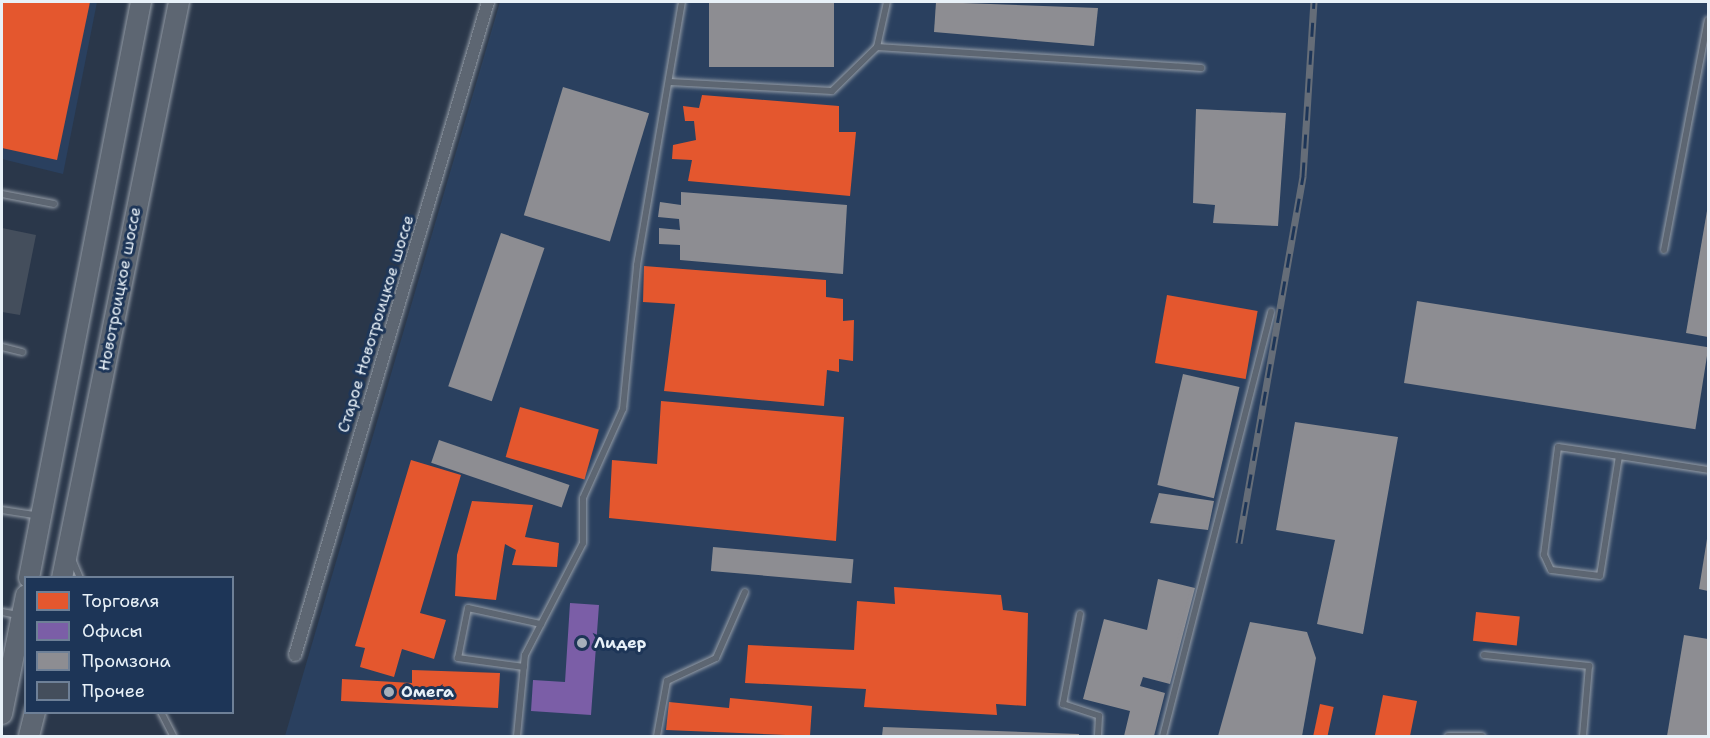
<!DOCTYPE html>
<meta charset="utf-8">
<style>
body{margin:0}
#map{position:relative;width:1710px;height:738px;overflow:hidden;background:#2a374a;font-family:"Shantell Sans",sans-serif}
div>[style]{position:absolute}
.built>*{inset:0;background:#2a405f}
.shops>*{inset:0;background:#e4572e;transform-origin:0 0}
.offices>*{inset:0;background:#7b5ea7}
.industry>*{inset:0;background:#8d8d92;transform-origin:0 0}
.building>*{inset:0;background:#444e5c}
.roads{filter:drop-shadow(0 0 2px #959da7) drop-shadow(0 0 2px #959da7)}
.lane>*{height:6px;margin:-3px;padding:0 3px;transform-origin:3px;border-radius:3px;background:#5d6672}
.street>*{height:12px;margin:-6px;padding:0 6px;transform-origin:6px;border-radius:6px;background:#5d6672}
.primary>*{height:20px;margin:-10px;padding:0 10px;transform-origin:10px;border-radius:10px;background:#5d6672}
.rail>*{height:7px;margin-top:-3.5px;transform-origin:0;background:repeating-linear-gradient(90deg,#1d3557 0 14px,#656d78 0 28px);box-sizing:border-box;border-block:2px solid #656d78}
.dots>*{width:16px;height:16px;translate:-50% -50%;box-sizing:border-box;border:3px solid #1d3557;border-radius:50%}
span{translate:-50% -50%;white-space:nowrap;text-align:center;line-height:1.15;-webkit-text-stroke:6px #1d3557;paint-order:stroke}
.street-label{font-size:16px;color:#e8f1f8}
.poi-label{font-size:16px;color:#e8f1f8;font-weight:700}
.left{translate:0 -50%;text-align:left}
.frame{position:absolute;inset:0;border:3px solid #e8f1f8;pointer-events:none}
.legend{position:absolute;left:24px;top:576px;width:210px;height:138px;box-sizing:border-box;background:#1d3557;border:2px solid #6e8097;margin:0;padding:8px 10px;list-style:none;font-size:18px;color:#e8f1f8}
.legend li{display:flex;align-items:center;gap:12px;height:30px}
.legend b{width:30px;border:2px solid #6e8097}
</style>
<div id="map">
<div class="built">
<div style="clip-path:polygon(2px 2px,97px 2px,63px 174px,2px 159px)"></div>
<div style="clip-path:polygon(500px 2px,1708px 2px,1708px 736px,285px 736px)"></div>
</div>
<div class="shops">
<div style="clip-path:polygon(2px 2px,90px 2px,57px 160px,2px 148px)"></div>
<div style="clip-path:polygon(702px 95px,839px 106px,839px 132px,856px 132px,850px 196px,688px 181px,692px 160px,672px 159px,673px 145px,696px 140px,694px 121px,685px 121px,683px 106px,699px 108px)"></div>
<div style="clip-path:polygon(644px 266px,826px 280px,826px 297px,843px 299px,843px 321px,854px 320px,853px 361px,839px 359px,839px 372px,827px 370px,824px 406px,664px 391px,675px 304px,643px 302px)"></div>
<div style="left:1167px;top:295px;width:92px;height:69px;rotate:10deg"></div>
<div style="clip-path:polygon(661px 401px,844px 417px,836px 541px,609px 518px,612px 460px,657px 464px)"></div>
<div style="left:520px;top:407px;width:82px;height:52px;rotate:16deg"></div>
<div style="clip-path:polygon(411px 460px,461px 475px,420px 613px,446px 620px,434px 659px,402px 649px,394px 677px,360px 667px,365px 648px,355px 646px)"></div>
<div style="clip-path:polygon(472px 501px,533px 505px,525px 537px,559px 543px,557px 567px,512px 565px,516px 550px,505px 544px,496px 600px,455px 596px,457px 555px)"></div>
<div style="clip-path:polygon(894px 587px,1001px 595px,1003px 610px,1028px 613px,1026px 706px,996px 704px,997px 715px,864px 707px,866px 689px,745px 683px,748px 645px,854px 650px,857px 601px,895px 604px)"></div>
<div style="left:1476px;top:612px;width:44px;height:29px;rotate:6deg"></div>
<div style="clip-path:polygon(412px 670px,500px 673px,498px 708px,341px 701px,342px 679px,412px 683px)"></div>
<div style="clip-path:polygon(1383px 695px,1417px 701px,1410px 736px,1375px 735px)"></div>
<div style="clip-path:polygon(730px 698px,812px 706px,810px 736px,666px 730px,669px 702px,729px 708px)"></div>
<div style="left:1320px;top:704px;width:14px;height:33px;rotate:12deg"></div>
</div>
<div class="offices">
<div style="clip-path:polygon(570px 603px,599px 605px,591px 715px,531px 711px,533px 680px,565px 682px)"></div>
</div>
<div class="industry">
<div style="left:709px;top:2px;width:125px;height:65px"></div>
<div style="clip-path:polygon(936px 2px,1098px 8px,1094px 46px,934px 32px)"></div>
<div style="left:563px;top:87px;width:90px;height:134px;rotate:17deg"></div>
<div style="clip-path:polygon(1196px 109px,1286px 113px,1278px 226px,1213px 223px,1215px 205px,1193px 203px)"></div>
<div style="clip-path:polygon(681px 192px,847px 205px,843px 274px,680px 260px,680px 245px,659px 244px,659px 228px,680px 230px,679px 219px,658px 217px,660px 202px,681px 205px)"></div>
<div style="clip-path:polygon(1707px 211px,1708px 211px,1708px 337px,1686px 333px)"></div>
<div style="left:501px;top:233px;width:46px;height:162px;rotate:19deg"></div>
<div style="left:1417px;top:301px;width:295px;height:83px;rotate:9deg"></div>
<div style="left:1183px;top:374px;width:58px;height:114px;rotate:13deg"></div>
<div style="clip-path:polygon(1295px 422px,1398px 437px,1363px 634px,1317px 624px,1335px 540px,1276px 530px)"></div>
<div style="left:439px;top:440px;width:138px;height:24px;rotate:19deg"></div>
<div style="clip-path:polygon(1159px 493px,1214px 501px,1208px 530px,1150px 523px)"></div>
<div style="clip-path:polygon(1707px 539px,1708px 539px,1708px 591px,1699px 589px)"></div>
<div style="left:713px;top:547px;width:141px;height:24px;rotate:5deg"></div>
<div style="clip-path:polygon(1158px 579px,1195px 588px,1170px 684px,1143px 677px,1140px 686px,1165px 693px,1154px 736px,1124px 736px,1130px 711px,1083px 699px,1104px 619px,1147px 630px)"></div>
<div style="clip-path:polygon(1250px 622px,1307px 632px,1316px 658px,1302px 736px,1218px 736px)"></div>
<div style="clip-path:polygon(1684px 635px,1708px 639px,1708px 736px,1667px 736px)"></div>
<div style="clip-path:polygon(883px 727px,1079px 734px,1079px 736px,882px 736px)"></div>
</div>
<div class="building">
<div style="clip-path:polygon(2px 228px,36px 235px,20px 315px,2px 312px)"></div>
</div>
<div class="roads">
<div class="lane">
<div style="left:877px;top:47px;width:46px;rotate:-77.5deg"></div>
<div style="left:670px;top:82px;width:162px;rotate:3.2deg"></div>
<div style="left:832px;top:91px;width:63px;rotate:-44.4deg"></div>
<div style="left:877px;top:47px;width:325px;rotate:3.7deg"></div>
<div style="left:2px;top:194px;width:53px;rotate:10.9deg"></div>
<div style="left:1664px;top:250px;width:234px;rotate:-79.2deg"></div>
<div style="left:2px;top:347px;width:21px;rotate:14deg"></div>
<div style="left:1619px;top:456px;width:121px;rotate:99deg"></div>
<div style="left:1600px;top:576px;width:49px;rotate:-173deg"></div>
<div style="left:1551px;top:570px;width:17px;rotate:-115deg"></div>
<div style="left:1544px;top:555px;width:109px;rotate:-82.6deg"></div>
<div style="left:1558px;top:447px;width:62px;rotate:8.4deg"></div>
<div style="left:1619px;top:456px;width:90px;rotate:8.9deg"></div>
<div style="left:2px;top:510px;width:37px;rotate:9deg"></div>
<div style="left:72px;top:559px;width:21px;rotate:67deg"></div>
<div style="left:2px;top:612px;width:16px;rotate:11deg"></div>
<div style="left:1080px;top:614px;width:92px;rotate:100.7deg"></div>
<div style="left:1063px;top:704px;width:38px;rotate:18deg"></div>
<div style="left:1099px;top:716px;width:20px;rotate:93deg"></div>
<div style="left:1484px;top:655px;width:106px;rotate:6deg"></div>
<div style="left:1589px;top:666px;width:70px;rotate:94.9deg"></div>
<div style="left:524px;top:667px;width:67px;rotate:-172.2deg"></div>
<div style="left:458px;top:658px;width:51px;rotate:-78.7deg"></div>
<div style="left:468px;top:608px;width:75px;rotate:12.4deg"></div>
<div style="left:161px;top:712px;width:27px;rotate:63deg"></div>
<div style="left:517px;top:736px;width:81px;rotate:-84.4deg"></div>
<div style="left:525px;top:655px;width:126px;rotate:-62.6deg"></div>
<div style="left:583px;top:543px;width:45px;rotate:-90deg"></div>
<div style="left:583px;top:498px;width:98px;rotate:-65.8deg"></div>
<div style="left:623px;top:409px;width:145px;rotate:-84.4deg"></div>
<div style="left:637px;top:265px;width:267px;rotate:-80.3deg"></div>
<div style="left:657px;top:736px;width:56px;rotate:-79.7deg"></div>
<div style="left:667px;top:681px;width:54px;rotate:-25.1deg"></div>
<div style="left:716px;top:658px;width:72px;rotate:-66.3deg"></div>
<div style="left:1163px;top:736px;width:438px;rotate:-75.7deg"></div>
<div style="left:1448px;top:736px;width:34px"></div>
</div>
<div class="street">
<div style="left:295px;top:655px;width:681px;rotate:-73.53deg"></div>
</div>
<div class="primary">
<div style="left:29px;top:578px;width:587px;rotate:-79deg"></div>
<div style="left:62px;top:578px;width:588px;rotate:-78.52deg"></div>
<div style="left:2px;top:714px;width:121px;rotate:-78.6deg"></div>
<div style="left:29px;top:736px;width:25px;rotate:-76deg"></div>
</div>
</div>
<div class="rail">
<div style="left:1239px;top:543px;width:373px;rotate:-80.1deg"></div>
<div style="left:1303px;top:176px;width:174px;rotate:-86.4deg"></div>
</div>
<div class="dots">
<div style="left:582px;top:643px;background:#a6b0bb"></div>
<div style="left:389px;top:692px;background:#a6b0bb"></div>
</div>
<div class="street-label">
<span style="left:120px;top:289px;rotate:-79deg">Новотроицкое шоссе</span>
<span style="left:376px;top:324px;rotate:-73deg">Старое Новотроицкое шоссе</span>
</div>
<div class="poi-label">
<span class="left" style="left:594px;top:643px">Лидер</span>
<span class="left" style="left:401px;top:692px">Омега</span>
</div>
<div class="frame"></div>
<ul class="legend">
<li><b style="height:16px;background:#e4572e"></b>Торговля</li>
<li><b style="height:16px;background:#7b5ea7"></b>Офисы</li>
<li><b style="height:16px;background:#8d8d92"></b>Промзона</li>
<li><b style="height:16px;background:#444e5c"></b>Прочее</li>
</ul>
</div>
